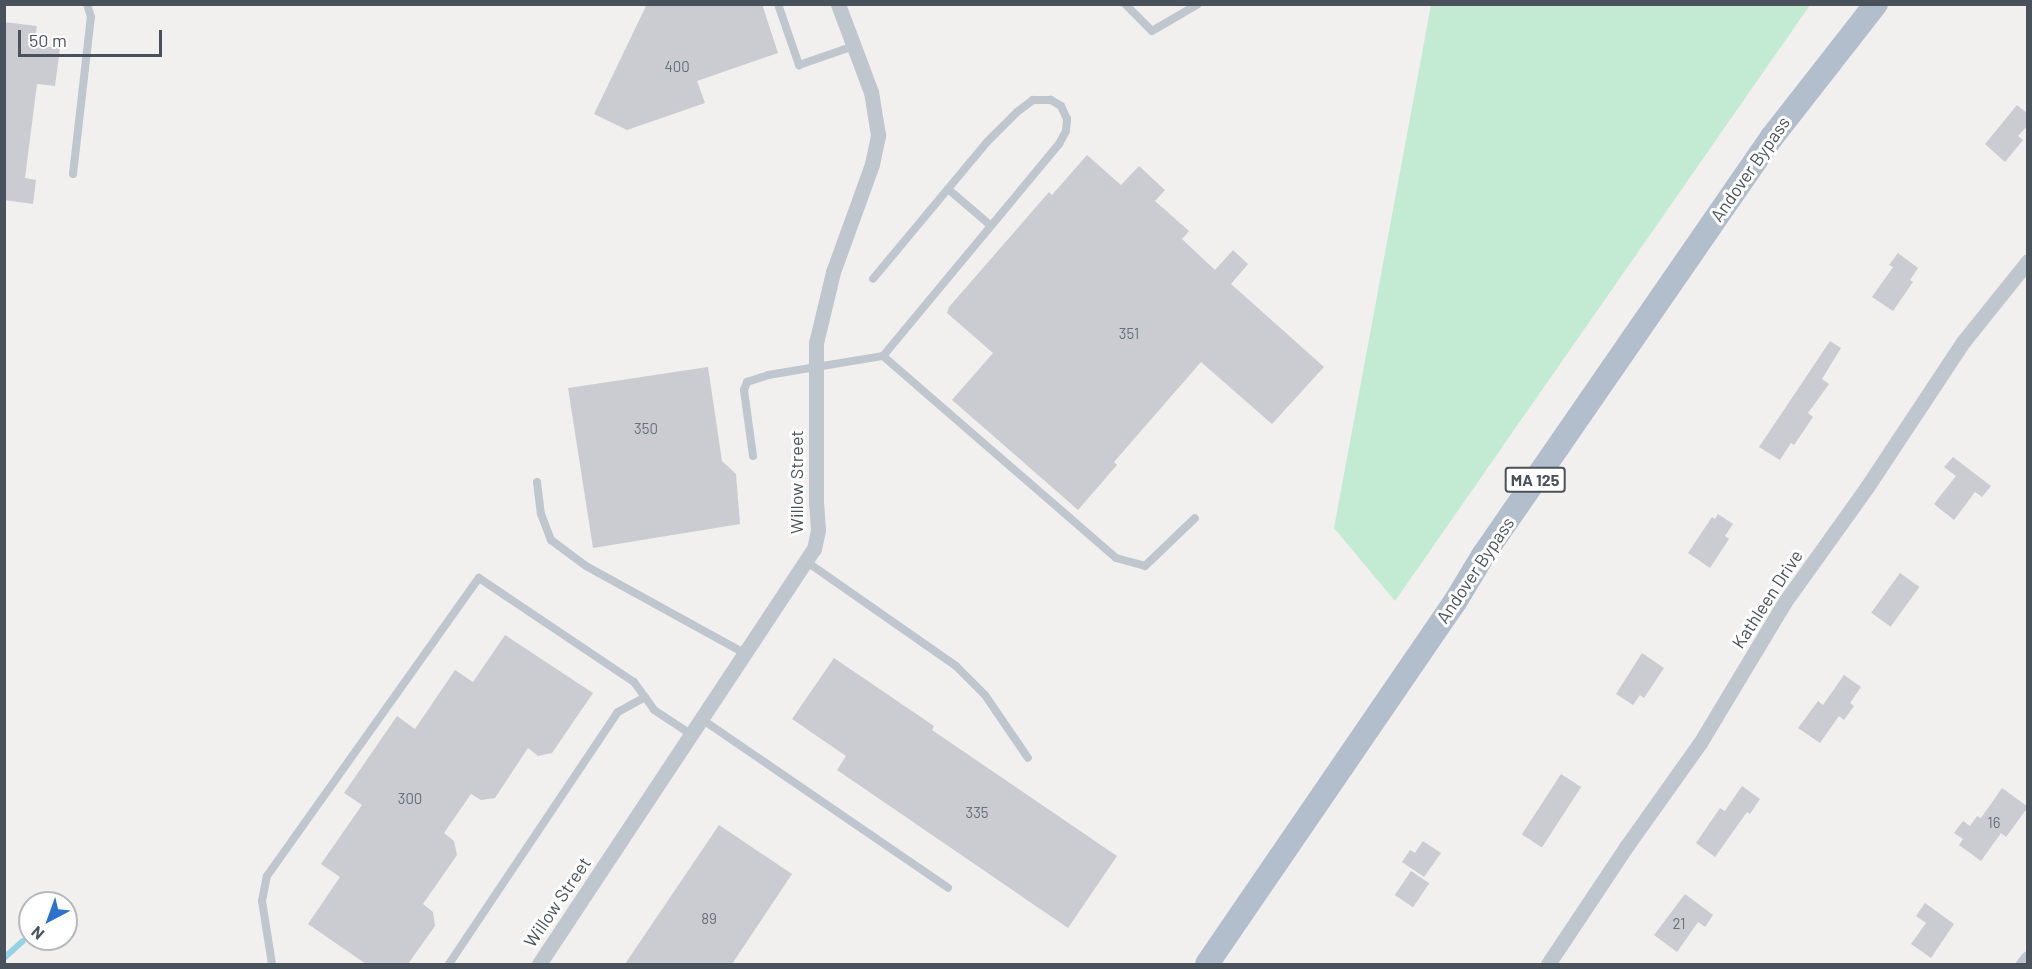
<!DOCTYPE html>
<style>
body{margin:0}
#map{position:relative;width:2032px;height:969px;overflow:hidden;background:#f2efef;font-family:Barlow,sans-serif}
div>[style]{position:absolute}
.green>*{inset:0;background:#c3ead2}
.stream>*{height:6px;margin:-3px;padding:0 3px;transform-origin:3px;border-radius:3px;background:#95d2e2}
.building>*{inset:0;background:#caccd1;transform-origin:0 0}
.lane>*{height:8px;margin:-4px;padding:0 4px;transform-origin:4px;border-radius:4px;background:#bfc6cd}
.street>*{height:15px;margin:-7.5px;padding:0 7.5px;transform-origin:7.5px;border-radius:7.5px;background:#bfc6cd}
.primary>*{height:24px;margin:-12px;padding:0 12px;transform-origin:12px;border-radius:12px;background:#b2becb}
span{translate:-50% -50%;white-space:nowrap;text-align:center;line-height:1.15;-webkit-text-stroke:6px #fff;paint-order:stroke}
.number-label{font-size:15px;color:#697078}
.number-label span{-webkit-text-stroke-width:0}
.shield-label span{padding:2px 4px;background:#fff;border:2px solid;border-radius:4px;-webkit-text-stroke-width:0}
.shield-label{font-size:16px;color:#49525b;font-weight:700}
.street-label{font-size:18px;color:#49525b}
.frame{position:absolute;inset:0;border:6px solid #49525b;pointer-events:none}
.north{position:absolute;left:18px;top:891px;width:60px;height:60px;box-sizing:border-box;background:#fff;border:2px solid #b6babd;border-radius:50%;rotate:221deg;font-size:16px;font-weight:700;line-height:24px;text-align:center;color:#49525b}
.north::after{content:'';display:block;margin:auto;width:21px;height:27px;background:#2d73ce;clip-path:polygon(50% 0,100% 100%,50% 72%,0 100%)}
.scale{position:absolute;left:18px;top:30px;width:144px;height:27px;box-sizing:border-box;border:3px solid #49525b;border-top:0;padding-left:8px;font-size:18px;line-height:21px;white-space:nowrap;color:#49525b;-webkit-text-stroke:4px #fff;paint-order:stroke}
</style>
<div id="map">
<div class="green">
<div style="clip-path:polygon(1431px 5px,1810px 5px,1395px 601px,1334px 528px)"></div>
</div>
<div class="stream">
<div style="left:4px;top:958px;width:25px;rotate:-42deg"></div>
</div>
<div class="building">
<div style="clip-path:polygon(647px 4px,762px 4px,778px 53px,697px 81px,705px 103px,627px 130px,594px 114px)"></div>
<div style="clip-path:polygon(4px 22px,37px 26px,34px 45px,60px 48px,55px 86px,37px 84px,25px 178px,36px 180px,33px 204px,4px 200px)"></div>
<div style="clip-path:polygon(2017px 105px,2028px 114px,2028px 125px,2018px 136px,2023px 140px,2005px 162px,1985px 144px)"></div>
<div style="clip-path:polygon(1087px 155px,1121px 185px,1139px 166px,1165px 190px,1155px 201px,1189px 231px,1182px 239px,1215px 270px,1233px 250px,1248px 264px,1231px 284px,1324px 367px,1272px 424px,1201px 362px,1114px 462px,1117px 465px,1078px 510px,952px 400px,993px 353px,947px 313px,949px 307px,1049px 192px,1052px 195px)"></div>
<div style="clip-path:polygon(1898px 253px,1918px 268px,1910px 280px,1913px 282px,1893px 311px,1872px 297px,1893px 267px,1889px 265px)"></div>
<div style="clip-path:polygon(1830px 341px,1841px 348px,1822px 379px,1829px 384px,1808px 413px,1813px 417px,1794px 445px,1791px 443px,1780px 460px,1759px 447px)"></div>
<div style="clip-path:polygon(708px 367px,722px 461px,736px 474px,740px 524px,593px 548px,568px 388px)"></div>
<div style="clip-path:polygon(1953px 457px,1991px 486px,1982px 497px,1975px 492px,1954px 520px,1934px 504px,1956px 476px,1944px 467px)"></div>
<div style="clip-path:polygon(1718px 514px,1733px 524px,1725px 536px,1729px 539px,1710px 568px,1688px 553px,1712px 517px,1715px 519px)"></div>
<div style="left:1900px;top:573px;width:24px;height:49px;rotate:36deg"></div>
<div style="clip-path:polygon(505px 635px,593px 693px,552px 753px,538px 756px,528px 748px,495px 798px,481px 800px,471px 794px,444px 833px,454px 841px,457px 855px,423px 904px,433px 912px,435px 926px,408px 964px,366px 964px,308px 924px,340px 877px,321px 864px,362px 805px,344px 793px,397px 716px,415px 729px,455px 670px,473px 682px)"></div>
<div style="clip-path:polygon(1642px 653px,1664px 668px,1644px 698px,1640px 695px,1633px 705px,1616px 694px)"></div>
<div style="clip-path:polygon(834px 658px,934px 726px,932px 730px,1117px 856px,1068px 928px,837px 770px,846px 756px,792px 719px)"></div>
<div style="clip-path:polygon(1844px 675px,1861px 687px,1850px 703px,1854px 706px,1844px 720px,1839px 716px,1820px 743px,1798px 728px,1818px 701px,1823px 705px)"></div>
<div style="left:1561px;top:774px;width:24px;height:72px;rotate:33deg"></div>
<div style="clip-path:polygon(1742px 786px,1760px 799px,1750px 814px,1747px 812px,1715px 857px,1696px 843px,1720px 808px,1725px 811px)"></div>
<div style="clip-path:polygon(2002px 788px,2028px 807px,2006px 837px,2001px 833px,1981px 861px,1959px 845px,1963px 839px,1954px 833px,1963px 821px,1970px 826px,1977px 816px,1981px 818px)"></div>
<div style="clip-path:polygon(719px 825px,792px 874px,732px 964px,625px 964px)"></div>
<div style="clip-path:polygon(1423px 841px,1441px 853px,1424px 877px,1402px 862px,1410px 850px,1415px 853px)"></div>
<div style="left:1411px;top:871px;width:22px;height:29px;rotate:34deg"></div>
<div style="clip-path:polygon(1685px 894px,1713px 915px,1705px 927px,1698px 922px,1677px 952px,1654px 935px)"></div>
<div style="clip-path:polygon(1925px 903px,1954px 924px,1931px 958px,1911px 944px,1926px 923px,1916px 916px)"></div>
</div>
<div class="lane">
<div style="left:778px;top:4px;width:65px;rotate:71deg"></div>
<div style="left:799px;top:65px;width:58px;rotate:-19.1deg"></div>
<div style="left:1125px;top:4px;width:38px;rotate:45deg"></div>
<div style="left:1152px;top:31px;width:53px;rotate:-30.4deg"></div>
<div style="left:73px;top:174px;width:158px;rotate:-83.5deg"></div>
<div style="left:91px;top:17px;width:14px;rotate:-107deg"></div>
<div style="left:948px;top:189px;width:55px;rotate:40.6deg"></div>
<div style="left:883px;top:356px;width:308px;rotate:40.9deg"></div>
<div style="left:1116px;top:558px;width:30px;rotate:15deg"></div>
<div style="left:1145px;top:566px;width:69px;rotate:-43.8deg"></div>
<div style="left:753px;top:456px;width:67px;rotate:-97.8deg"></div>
<div style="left:744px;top:390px;width:9px;rotate:-69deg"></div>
<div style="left:747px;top:382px;width:22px;rotate:-18deg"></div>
<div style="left:768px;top:375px;width:117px;rotate:-9.4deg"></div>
<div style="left:883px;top:356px;width:276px;rotate:-50.3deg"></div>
<div style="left:1059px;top:144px;width:15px;rotate:-62deg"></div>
<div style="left:1066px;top:131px;width:12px;rotate:-85deg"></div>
<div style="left:1067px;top:119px;width:14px;rotate:-115deg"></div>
<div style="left:1061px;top:106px;width:12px;rotate:-149deg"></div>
<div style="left:1051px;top:100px;width:18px;rotate:180deg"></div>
<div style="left:1033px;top:100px;width:20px;rotate:143deg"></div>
<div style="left:1017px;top:112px;width:42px;rotate:135deg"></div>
<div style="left:987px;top:142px;width:178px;rotate:129.8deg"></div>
<div style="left:537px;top:482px;width:32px;rotate:83deg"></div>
<div style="left:541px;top:514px;width:28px;rotate:69deg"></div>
<div style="left:551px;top:540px;width:44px;rotate:36.6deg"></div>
<div style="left:586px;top:566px;width:183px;rotate:28.8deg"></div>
<div style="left:807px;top:562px;width:182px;rotate:34.9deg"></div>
<div style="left:956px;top:666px;width:41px;rotate:45deg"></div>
<div style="left:985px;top:695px;width:76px;rotate:55.7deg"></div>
<div style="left:703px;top:720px;width:297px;rotate:34.4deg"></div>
<div style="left:272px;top:964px;width:64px;rotate:-99deg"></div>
<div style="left:262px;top:901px;width:25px;rotate:-79deg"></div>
<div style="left:267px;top:876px;width:366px;rotate:-54.6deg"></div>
<div style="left:479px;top:578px;width:187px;rotate:33.9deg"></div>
<div style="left:634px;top:682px;width:34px;rotate:54deg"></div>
<div style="left:654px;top:710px;width:45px;rotate:33.3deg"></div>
<div style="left:449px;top:964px;width:303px;rotate:-56.2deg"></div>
<div style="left:618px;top:712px;width:31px;rotate:-29deg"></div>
</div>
<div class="street">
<div style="left:539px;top:964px;width:498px;rotate:-56.5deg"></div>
<div style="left:814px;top:549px;width:19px;rotate:-78deg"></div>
<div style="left:818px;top:530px;width:27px;rotate:-94deg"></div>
<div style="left:816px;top:503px;width:160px;rotate:-90deg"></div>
<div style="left:816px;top:343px;width:73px;rotate:-76.5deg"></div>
<div style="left:833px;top:272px;width:115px;rotate:-70.1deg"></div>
<div style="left:872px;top:164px;width:30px;rotate:-78deg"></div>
<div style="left:878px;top:135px;width:44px;rotate:-99.2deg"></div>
<div style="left:871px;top:92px;width:94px;rotate:-110.6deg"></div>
<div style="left:1548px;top:964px;width:141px;rotate:-56.3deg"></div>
<div style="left:1626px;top:847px;width:128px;rotate:-54.6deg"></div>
<div style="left:1700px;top:743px;width:163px;rotate:-59deg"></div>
<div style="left:1784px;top:603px;width:143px;rotate:-54.4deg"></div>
<div style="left:1867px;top:487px;width:174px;rotate:-56.5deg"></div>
<div style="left:1963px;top:342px;width:104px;rotate:-51.3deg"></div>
<div style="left:2023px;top:964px;width:8px;rotate:-50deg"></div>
</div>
<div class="primary">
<div style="left:1207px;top:964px;width:439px;rotate:-55.6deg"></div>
<div style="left:1455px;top:602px;width:56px;rotate:-58.9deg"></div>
<div style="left:1484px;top:554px;width:507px;rotate:-55.37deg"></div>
<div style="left:1772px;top:137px;width:169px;rotate:-52deg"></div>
</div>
<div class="number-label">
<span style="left:677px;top:67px">400</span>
<span style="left:1129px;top:334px">351</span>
<span style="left:646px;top:429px">350</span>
<span style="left:410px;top:799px">300</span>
<span style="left:977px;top:813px">335</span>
<span style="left:1994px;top:823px">16</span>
<span style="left:709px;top:919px">89</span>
<span style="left:1679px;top:924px">21</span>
</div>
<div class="shield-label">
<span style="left:1535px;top:480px">MA 125</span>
</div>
<div class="street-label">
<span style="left:1750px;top:169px;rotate:-55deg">Andover Bypass</span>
<span style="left:796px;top:482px;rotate:-90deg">Willow Street</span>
<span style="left:1475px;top:570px;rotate:-56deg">Andover Bypass</span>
<span style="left:1767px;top:599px;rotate:-57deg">Kathleen Drive</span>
<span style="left:557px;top:902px;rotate:-56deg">Willow Street</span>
</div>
<div class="frame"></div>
<div class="north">N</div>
<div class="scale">50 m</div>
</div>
